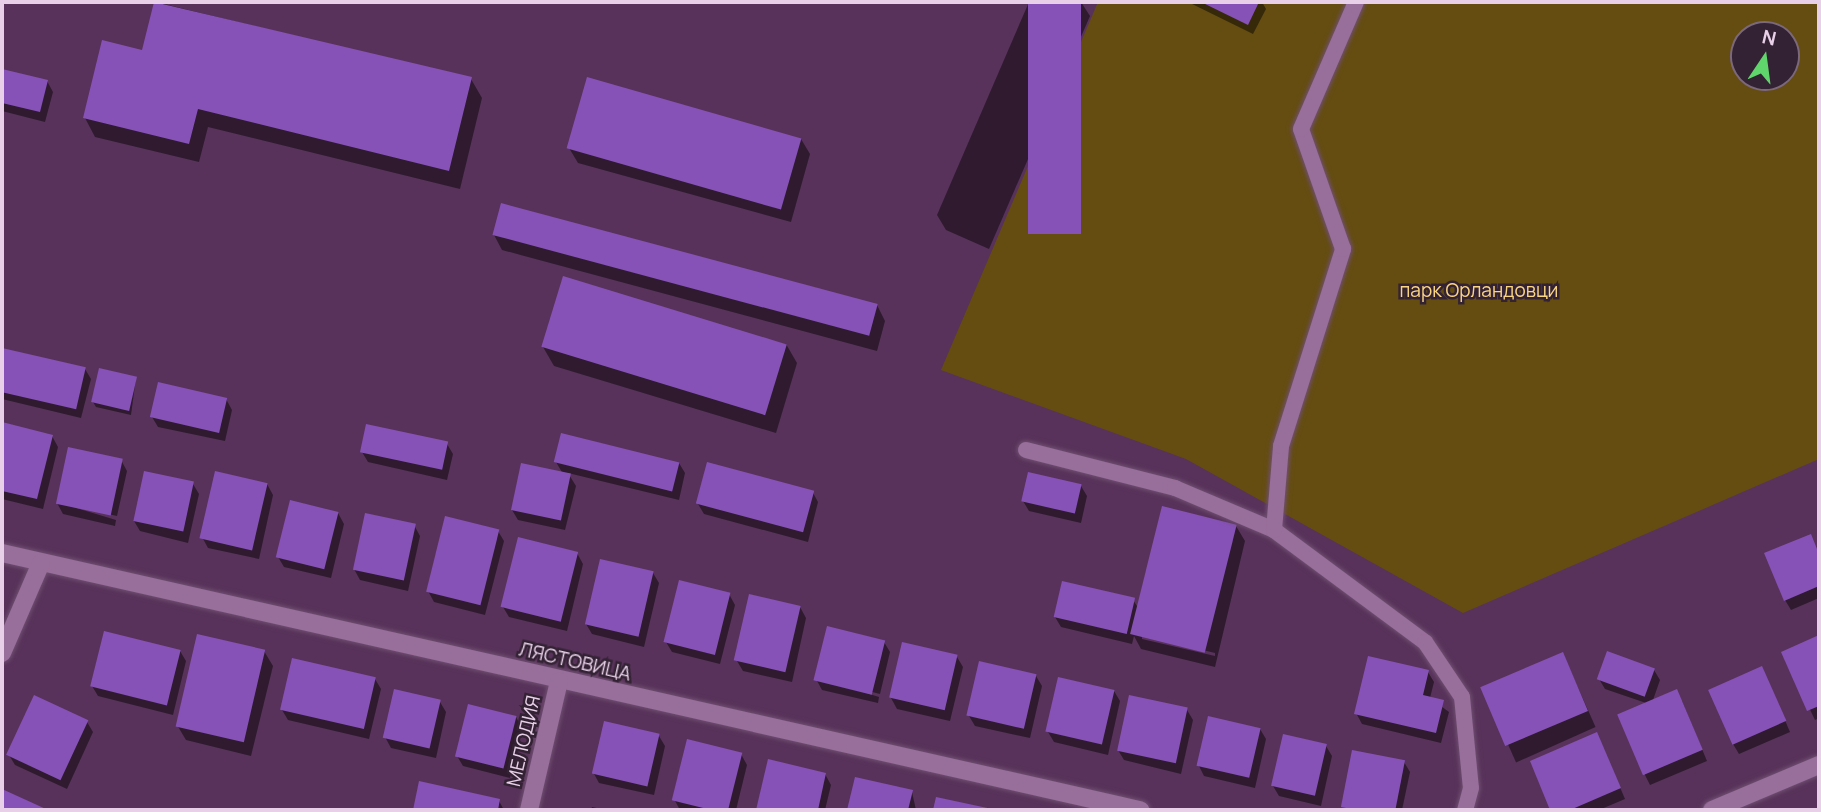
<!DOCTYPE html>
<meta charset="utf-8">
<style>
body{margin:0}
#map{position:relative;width:1821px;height:812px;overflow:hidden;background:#58325a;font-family:Manrope,sans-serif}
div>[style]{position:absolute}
.green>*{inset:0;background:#654d11}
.shadow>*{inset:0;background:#0007;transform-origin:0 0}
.building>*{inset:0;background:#8652b7;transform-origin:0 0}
.roads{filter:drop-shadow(0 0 2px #6f4f71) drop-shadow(0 0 2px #6f4f71)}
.service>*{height:16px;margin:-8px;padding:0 8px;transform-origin:8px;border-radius:8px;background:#986e9a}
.minor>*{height:18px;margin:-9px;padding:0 9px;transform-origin:9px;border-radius:9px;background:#986e9a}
span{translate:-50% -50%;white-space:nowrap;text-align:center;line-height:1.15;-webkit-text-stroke:5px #332234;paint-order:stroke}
.park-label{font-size:19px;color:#fcd581}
.street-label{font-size:19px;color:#e7d0e8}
.frame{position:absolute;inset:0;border:4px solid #e7d0e8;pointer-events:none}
.north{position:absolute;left:1730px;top:21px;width:70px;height:70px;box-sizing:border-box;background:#332234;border:2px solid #7b687c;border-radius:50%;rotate:13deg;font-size:19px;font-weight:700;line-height:28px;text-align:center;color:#e7d0e8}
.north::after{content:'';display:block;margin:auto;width:24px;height:32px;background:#60d56b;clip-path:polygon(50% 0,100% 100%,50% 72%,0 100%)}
</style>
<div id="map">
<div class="green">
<div style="clip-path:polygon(evenodd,1098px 2px,1819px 2px,1819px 459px,1463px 613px,1186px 459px,941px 370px,1098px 2px,1744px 35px,1786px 35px,1786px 77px,1744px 77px,1744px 35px)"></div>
</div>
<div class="shadow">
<div style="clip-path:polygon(156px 2px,471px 79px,482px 98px,460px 189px,208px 127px,199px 162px,95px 137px,85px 118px,143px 52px)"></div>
<div style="clip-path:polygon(1029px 2px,1081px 2px,1090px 16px,989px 249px,946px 230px,937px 215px)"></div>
<div style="clip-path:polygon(1188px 2px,1262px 2px,1266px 9px,1253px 34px)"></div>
<div style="clip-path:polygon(2px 71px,47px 81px,53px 92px,45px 122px,2px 111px)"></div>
<div style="clip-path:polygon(801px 139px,810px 154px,791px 222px,578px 163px,569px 148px)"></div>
<div style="clip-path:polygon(494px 235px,877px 305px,885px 321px,877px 351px,502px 250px)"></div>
<div style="clip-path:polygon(786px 344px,797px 363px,776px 433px,554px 366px,543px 347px)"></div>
<div style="clip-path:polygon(2px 349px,85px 369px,91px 379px,81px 418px,2px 399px)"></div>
<div style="clip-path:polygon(136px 378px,131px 415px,96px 407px,93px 402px)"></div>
<div style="clip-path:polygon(226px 399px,232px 410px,225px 441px,158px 427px,152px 417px)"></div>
<div style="clip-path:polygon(2px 424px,52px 436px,58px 447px,43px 509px,2px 499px)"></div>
<div style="clip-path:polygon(447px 444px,453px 454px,447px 480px,368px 462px,362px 452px)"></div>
<div style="clip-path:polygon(121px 460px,127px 471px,117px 516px,63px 504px,116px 520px,115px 526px,63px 514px,57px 503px)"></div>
<div style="clip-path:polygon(556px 462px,679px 463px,685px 473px,679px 500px,568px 473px,576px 486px,565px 530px,518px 520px,512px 510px,563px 474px)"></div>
<div style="clip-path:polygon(193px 484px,199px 494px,188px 543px,140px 531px,134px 521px)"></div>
<div style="clip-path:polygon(267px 484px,273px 495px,259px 559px,208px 548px,202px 537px)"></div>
<div style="clip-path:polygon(1081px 486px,1087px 496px,1081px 523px,1029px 511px,1023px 501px)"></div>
<div style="clip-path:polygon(812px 491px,818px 502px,808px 542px,704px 514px,698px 504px)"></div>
<div style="clip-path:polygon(338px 513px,344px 524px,331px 578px,284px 567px,278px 557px)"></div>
<div style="clip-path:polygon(414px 525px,420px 536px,408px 591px,360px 580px,354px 569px)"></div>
<div style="clip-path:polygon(evenodd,1236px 526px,1245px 541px,1215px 667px,1141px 649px,1134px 636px,1132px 644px,1061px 627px,1055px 617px,1133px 600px,1139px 609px,1236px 526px,1142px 635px,1215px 653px,1215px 656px,1142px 639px,1142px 635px)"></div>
<div style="clip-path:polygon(498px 531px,504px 541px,485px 615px,434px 602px,428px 591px)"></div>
<div style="clip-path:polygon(1816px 546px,1819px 598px,1791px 610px,1785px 600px)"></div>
<div style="clip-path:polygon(577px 553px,583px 564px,567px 631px,509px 617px,503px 607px)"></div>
<div style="clip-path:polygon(653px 573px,659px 583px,644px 647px,592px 634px,586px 624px)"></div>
<div style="clip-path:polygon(729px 594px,735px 605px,720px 664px,672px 652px,666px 642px)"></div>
<div style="clip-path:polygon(800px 607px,806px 618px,792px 682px,743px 671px,737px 661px)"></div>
<div style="clip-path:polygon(1819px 637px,1819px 718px,1815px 720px,1783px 653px)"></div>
<div style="clip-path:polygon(884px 642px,890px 652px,880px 694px,822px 679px,879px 697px,878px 703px,822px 690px,816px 679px)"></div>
<div style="clip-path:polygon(180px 651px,186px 661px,173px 715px,98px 696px,92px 686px)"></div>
<div style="clip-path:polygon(264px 651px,273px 666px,251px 756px,186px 740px,177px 725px)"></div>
<div style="left:1563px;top:654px;width:80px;height:87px;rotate:66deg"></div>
<div style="clip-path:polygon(957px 657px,963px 667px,950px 721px,897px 709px,891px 698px)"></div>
<div style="clip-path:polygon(1654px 670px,1660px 680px,1653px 700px,1682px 701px,1707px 761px,1650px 785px,1645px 775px,1646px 703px,1605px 689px,1599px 679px)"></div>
<div style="clip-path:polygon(1428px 672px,1434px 682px,1430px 698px,1449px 712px,1441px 743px,1362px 724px,1356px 713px)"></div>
<div style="clip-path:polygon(1036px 676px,1042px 686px,1030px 738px,975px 726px,969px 716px)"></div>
<div style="clip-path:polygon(375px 679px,381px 689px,369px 739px,288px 720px,282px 710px)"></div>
<div style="clip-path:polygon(1767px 679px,1790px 732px,1739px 754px,1733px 744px)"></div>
<div style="clip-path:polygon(1114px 691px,1120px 701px,1108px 755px,1054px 742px,1048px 732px)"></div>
<div style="clip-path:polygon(440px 702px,446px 712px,436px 758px,391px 748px,385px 737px)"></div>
<div style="clip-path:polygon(1187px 710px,1193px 720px,1181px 774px,1124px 760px,1118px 750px)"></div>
<div style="clip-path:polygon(516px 717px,522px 728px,510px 778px,463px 766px,457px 756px)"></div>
<div style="clip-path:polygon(87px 722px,93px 732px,67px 789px,15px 765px,9px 755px)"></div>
<div style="clip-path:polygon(1260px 729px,1266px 739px,1255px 788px,1204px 776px,1199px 766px)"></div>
<div style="clip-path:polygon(659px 736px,665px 746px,654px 795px,599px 783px,593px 772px)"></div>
<div style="clip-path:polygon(1602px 745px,1625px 799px,1599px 810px,1552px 810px,1532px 762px)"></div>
<div style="clip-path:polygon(1326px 746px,1332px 756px,1321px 806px,1279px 796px,1273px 786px)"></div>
<div style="clip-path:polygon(741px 754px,747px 765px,736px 810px,680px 810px,674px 799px)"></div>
<div style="clip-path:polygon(769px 761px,825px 774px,831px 785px,825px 810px,758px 810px)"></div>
<div style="clip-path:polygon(1404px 762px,1410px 772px,1402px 810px,1345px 810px)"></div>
<div style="clip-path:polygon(856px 779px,912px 792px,916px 810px,849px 810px)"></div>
<div style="clip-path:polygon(421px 783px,499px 801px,504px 810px,414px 810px)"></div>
<div style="clip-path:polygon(592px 807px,606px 810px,591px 810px)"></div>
</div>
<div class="building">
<div style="clip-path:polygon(154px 2px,472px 77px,449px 171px,198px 109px,189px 144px,83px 118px,102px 40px,142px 50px)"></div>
<div style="left:1028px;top:2px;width:53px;height:232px"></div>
<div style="clip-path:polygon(1201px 2px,1259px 2px,1248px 25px)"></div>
<div style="clip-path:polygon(2px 69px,48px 80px,40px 112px,2px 103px)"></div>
<div style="left:587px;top:77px;width:223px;height:74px;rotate:16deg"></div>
<div style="left:501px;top:203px;width:390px;height:33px;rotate:15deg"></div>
<div style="left:563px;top:276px;width:234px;height:74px;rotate:17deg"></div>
<div style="left:2px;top:348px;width:86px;height:43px;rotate:13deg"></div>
<div style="left:99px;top:368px;width:39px;height:35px;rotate:13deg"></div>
<div style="left:158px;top:382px;width:71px;height:36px;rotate:13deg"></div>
<div style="clip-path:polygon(2px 422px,53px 435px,37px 499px,2px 491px)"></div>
<div style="left:366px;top:424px;width:84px;height:29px;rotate:12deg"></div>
<div style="left:561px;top:433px;width:122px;height:30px;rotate:14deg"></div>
<div style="left:68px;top:447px;width:56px;height:58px;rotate:12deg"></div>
<div style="left:707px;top:462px;width:111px;height:43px;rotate:15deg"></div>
<div style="left:521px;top:463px;width:51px;height:48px;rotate:12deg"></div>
<div style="left:144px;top:471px;width:51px;height:51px;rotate:12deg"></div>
<div style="left:215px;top:471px;width:54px;height:69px;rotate:13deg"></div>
<div style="left:1028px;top:472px;width:55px;height:30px;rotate:13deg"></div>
<div style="left:290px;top:500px;width:50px;height:59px;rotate:14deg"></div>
<div style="left:1162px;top:506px;width:77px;height:132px;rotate:14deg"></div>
<div style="left:365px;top:513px;width:52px;height:58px;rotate:12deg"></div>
<div style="left:445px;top:516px;width:56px;height:78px;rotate:14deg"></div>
<div style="clip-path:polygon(1811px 534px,1819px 554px,1819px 586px,1784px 601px,1764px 553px)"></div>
<div style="left:518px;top:537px;width:62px;height:72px;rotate:14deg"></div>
<div style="left:600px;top:559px;width:55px;height:67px;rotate:13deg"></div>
<div style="left:679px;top:580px;width:53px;height:64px;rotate:14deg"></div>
<div style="left:1062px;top:581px;width:75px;height:37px;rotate:13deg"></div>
<div style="left:749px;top:594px;width:53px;height:68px;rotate:13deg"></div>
<div style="left:827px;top:626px;width:60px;height:56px;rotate:14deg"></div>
<div style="left:104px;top:631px;width:79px;height:57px;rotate:14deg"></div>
<div style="left:197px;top:634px;width:70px;height:95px;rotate:13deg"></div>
<div style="clip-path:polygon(1819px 635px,1819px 706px,1807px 711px,1781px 652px)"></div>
<div style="left:902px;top:642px;width:57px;height:57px;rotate:13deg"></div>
<div style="left:1607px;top:651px;width:51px;height:30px;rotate:20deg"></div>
<div style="left:1563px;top:652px;width:64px;height:90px;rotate:67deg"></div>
<div style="clip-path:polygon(1368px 656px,1429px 670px,1423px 695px,1444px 700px,1436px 733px,1354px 714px)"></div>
<div style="left:292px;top:658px;width:86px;height:53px;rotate:13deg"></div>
<div style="left:979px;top:661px;width:59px;height:56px;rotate:13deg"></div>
<div style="left:1762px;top:666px;width:60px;height:59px;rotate:66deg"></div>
<div style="left:1058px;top:677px;width:58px;height:56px;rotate:13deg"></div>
<div style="left:394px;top:689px;width:48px;height:50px;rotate:13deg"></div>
<div style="left:1677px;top:689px;width:66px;height:65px;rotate:67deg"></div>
<div style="left:34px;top:695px;width:60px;height:66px;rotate:25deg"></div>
<div style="left:1129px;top:695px;width:60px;height:57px;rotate:12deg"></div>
<div style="left:468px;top:704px;width:50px;height:54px;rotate:14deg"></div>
<div style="left:1208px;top:716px;width:54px;height:51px;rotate:13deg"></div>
<div style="left:604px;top:721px;width:57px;height:54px;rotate:13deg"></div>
<div style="clip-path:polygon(1597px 732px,1621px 788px,1570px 810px,1550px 810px,1530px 761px)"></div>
<div style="left:1283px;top:734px;width:45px;height:53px;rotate:13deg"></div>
<div style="left:687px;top:739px;width:57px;height:63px;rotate:14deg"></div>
<div style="left:1352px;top:750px;width:54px;height:58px;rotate:11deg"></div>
<div style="clip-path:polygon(768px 759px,826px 773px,818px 810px,756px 810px)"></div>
<div style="clip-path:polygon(855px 777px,913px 790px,908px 810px,847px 810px)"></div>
<div style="clip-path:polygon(419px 781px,500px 799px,498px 810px,413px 810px)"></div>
<div style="clip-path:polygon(2px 789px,48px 810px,2px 810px)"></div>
<div style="clip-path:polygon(936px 797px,992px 809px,991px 810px,933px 810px)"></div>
</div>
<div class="roads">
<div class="service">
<div style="left:1026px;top:450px;width:154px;rotate:14.3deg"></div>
<div style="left:1175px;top:488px;width:108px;rotate:23deg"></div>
<div style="left:1274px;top:530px;width:188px;rotate:36.6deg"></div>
<div style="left:1425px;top:642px;width:66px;rotate:56.1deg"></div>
<div style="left:1462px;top:697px;width:91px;rotate:84.4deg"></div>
<div style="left:1471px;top:788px;width:23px;rotate:105deg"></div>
<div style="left:1274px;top:530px;width:84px;rotate:-85.2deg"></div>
<div style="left:1281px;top:446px;width:207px;rotate:-72.5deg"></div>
<div style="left:1343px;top:249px;width:127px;rotate:-109.3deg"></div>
<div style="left:1301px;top:129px;width:138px;rotate:-66.6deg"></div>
</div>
<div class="minor">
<div style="left:2px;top:553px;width:1167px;rotate:12.73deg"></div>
<div style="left:2px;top:653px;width:98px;rotate:-66.6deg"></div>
<div style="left:529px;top:810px;width:132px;rotate:-76.9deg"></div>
<div style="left:1712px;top:810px;width:116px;rotate:-22.8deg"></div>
</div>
</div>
<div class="park-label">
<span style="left:1479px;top:291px">парк Орландовци</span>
</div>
<div class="street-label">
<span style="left:575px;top:662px;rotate:13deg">ЛЯСТОВИЦА</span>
<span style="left:524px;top:741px;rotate:-77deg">МЕЛОДИЯ</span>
</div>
<div class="frame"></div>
<div class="north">N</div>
</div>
